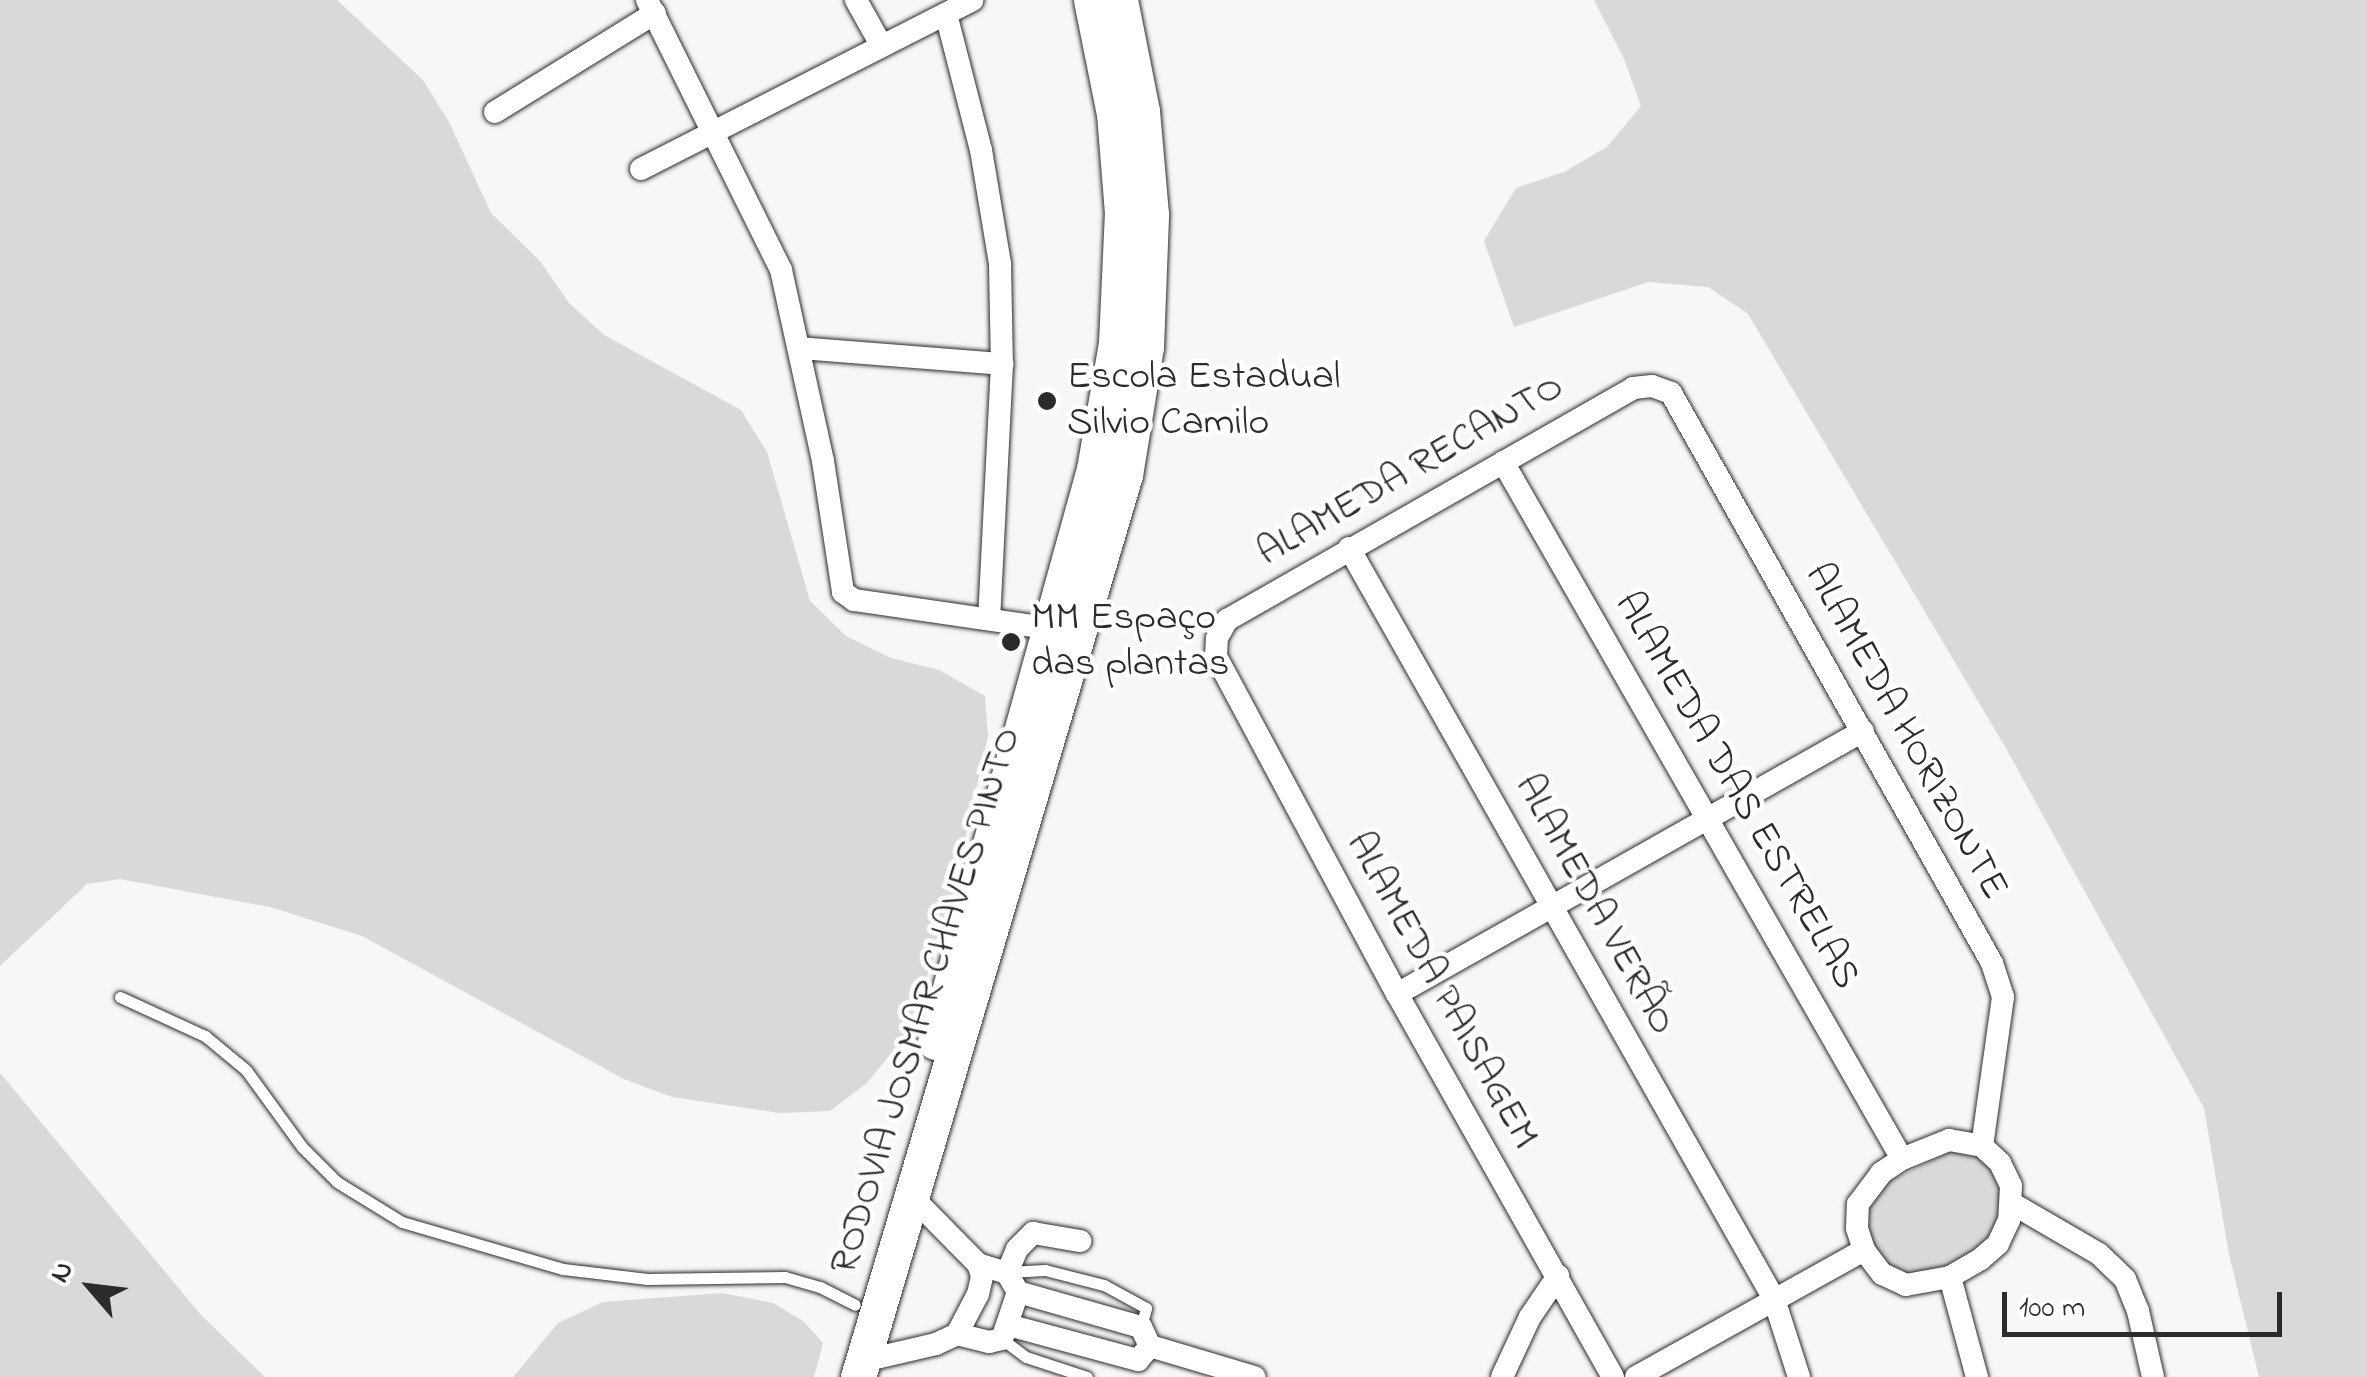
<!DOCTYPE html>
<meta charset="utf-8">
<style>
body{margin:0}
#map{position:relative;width:2367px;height:1377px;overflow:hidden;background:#f7f7f7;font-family:"Indie Flower",sans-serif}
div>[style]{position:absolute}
.green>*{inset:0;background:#d9d9d9}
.roads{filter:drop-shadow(0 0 2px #2b2b2b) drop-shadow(0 0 2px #2b2b2b)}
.service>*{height:11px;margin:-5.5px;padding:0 5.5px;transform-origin:5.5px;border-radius:5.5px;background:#fff}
.minor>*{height:22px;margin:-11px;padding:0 11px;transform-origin:11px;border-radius:11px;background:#fff}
.primary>*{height:35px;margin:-17.5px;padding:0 17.5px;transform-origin:17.5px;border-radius:17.5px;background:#fff}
.dots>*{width:28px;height:28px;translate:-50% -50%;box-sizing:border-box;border:5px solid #fff;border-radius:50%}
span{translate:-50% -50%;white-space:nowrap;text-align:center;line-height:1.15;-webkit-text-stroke:9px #fff;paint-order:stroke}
.poi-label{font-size:40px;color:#2b2b2b}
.left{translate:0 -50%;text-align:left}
.street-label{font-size:40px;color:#2b2b2b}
.north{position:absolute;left:40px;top:1237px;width:100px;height:100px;-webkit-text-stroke:8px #fff;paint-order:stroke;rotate:298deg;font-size:28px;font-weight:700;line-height:40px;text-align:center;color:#2b2b2b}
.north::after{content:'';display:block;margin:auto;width:35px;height:45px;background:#2b2b2b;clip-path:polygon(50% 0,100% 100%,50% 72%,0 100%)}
.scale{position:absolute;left:2002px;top:1292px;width:280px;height:45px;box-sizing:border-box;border:5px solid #2b2b2b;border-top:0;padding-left:12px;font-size:30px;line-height:35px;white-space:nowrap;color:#2b2b2b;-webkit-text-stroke:8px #fff;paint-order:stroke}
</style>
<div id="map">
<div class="green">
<div style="clip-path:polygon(0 0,337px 0,423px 80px,449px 122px,491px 213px,540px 261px,569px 303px,604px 335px,741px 410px,767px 452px,810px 601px,846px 636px,891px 658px,939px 670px,985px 696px,988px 736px,946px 925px,905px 1036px,867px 1083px,830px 1111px,780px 1113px,672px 1097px,624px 1079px,362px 936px,270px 907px,120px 879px,87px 884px,0 966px)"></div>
<div style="clip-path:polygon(1594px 0,2367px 0,2367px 1377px,2259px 1377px,2229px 1254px,2204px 1108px,2007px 750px,1748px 314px,1708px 287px,1648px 282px,1514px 327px,1484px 241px,1516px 188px,1564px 172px,1607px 147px,1641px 106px,1624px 59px)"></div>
<div style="clip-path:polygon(0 1073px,201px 1315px,265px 1377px,0 1377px)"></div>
<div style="clip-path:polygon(1951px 1151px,1976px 1156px,1991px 1170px,2000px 1189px,1999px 1217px,1989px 1237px,1975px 1250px,1946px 1267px,1908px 1274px,1889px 1265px,1874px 1245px,1868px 1226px,1869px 1207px,1888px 1182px)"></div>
<div style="clip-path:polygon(722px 1293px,773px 1303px,803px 1321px,823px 1343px,814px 1377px,513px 1377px,558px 1323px,603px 1302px)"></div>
</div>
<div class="roads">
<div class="service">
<div style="left:120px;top:997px;width:94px;rotate:24.6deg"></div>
<div style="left:205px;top:1036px;width:53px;rotate:39.7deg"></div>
<div style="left:246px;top:1070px;width:95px;rotate:54deg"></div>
<div style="left:302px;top:1147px;width:49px;rotate:45deg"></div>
<div style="left:337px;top:1182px;width:76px;rotate:31.6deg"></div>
<div style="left:402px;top:1222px;width:168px;rotate:16.3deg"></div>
<div style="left:563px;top:1269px;width:85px;rotate:6.8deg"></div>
<div style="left:647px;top:1279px;width:138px;rotate:-0.8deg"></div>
<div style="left:785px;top:1277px;width:36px;rotate:16deg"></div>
<div style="left:820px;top:1287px;width:39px;rotate:27deg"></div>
<div style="left:1008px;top:1272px;width:37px;rotate:-3deg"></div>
<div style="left:1045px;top:1270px;width:61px;rotate:14.3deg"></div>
<div style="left:1104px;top:1285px;width:48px;rotate:28.7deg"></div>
<div style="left:1146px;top:1308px;width:20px;rotate:105deg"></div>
<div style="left:1002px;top:1339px;width:30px;rotate:37deg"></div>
<div style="left:1026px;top:1357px;width:64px;rotate:18.2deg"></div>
</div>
<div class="minor">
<div style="left:647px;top:0;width:301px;rotate:63.6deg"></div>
<div style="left:781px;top:270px;width:196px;rotate:77.6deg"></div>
<div style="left:823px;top:461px;width:133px;rotate:81.3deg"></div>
<div style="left:843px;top:592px;width:14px;rotate:36deg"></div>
<div style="left:854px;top:600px;width:200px;rotate:8.3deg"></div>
<div style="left:856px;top:0;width:51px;rotate:60.9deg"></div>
<div style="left:946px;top:14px;width:140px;rotate:75.6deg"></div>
<div style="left:981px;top:150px;width:116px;rotate:80.5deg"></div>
<div style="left:1000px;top:264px;width:100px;rotate:88.9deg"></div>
<div style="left:1002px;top:364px;width:254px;rotate:92.9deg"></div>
<div style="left:495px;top:112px;width:188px;rotate:-31.7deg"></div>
<div style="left:641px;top:169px;width:372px;rotate:-27deg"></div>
<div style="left:799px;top:348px;width:204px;rotate:4.5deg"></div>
<div style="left:1503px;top:462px;width:803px;rotate:60.21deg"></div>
<div style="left:1349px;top:548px;width:863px;rotate:60.49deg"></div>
<div style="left:1774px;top:1299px;width:82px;rotate:72.2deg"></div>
<div style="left:1397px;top:994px;width:535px;rotate:-29.44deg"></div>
<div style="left:1949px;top:1140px;width:34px;rotate:10deg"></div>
<div style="left:1982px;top:1146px;width:25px;rotate:43deg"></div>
<div style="left:2000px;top:1163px;width:25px;rotate:64deg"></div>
<div style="left:2011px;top:1186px;width:34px;rotate:93deg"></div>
<div style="left:2009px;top:1220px;width:26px;rotate:115deg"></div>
<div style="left:1998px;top:1244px;width:23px;rotate:139deg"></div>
<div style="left:1981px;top:1259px;width:36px;rotate:150deg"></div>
<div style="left:1950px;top:1277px;width:45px;rotate:169.7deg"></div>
<div style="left:1906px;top:1285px;width:26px;rotate:-155deg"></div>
<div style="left:1882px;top:1274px;width:30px;rotate:-127deg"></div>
<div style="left:1864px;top:1250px;width:23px;rotate:-108deg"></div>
<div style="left:1857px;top:1228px;width:24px;rotate:-88deg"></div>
<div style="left:1858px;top:1204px;width:39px;rotate:-53deg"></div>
<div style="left:1881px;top:1173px;width:25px;rotate:-34deg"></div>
<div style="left:1902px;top:1159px;width:51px;rotate:-22deg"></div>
<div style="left:2013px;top:1204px;width:99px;rotate:30.2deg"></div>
<div style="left:2099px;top:1254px;width:36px;rotate:44deg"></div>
<div style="left:2125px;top:1279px;width:35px;rotate:68deg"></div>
<div style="left:2138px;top:1311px;width:68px;rotate:77.2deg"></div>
<div style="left:1007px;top:1273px;width:26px;rotate:-67deg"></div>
<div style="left:1017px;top:1249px;width:23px;rotate:-45deg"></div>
<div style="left:1033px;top:1233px;width:48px;rotate:9.7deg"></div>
<div style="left:1950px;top:1277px;width:104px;rotate:74.9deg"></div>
<div style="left:1018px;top:1292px;width:128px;rotate:15.9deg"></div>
<div style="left:1141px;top:1327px;width:21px;rotate:65deg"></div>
<div style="left:1008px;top:1325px;width:135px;rotate:15.1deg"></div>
<div style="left:1138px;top:1360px;width:18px;rotate:-49deg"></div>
<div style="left:957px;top:1334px;width:33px;rotate:14deg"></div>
<div style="left:989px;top:1342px;width:13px;rotate:-13deg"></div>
<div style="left:1002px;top:1339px;width:50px;rotate:-71.2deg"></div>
<div style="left:1018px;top:1292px;width:22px;rotate:-120deg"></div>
<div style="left:1007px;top:1273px;width:30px;rotate:-163deg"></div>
<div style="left:1150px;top:1346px;width:109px;rotate:16.6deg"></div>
<div style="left:863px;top:1361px;width:75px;rotate:-13.1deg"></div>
<div style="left:936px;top:1344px;width:23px;rotate:-25deg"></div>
<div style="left:957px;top:1334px;width:45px;rotate:-62.3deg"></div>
<div style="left:978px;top:1294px;width:18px;rotate:-77deg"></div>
<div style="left:982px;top:1276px;width:13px;rotate:-108deg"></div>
<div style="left:978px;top:1264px;width:93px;rotate:-134.6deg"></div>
<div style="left:1502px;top:1377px;width:66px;rotate:-65deg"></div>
<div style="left:1530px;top:1317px;width:50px;rotate:-55.7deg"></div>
<div style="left:1613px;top:1377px;width:440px;rotate:-119.4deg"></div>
<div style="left:1397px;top:994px;width:383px;rotate:-118.2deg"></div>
<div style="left:1216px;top:656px;width:18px;rotate:-87deg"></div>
<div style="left:1217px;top:638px;width:21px;rotate:-61deg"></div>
<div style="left:1227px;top:620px;width:468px;rotate:-29.7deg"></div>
<div style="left:1633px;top:388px;width:19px;rotate:-6deg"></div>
<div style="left:1652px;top:386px;width:20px;rotate:20deg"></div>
<div style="left:1671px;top:393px;width:654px;rotate:60.61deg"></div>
<div style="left:1992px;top:963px;width:36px;rotate:72deg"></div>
<div style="left:2003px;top:997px;width:150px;rotate:98deg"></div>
<div style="left:1636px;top:1377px;width:261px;rotate:-29.1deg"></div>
</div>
<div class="primary">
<div style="left:935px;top:1042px;width:595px;rotate:-74.49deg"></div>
<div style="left:1094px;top:469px;width:128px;rotate:-80.1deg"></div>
<div style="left:1116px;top:343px;width:130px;rotate:-87.4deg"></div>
<div style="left:1122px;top:213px;width:99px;rotate:-94.6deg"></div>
<div style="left:1114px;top:114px;width:116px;rotate:-101.4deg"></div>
<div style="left:858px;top:1377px;width:941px;rotate:-73.51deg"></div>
<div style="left:1125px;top:475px;width:130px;rotate:-80.7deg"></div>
<div style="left:1146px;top:347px;width:133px;rotate:-87.8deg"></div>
<div style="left:1151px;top:214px;width:103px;rotate:-95deg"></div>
<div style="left:1142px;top:111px;width:113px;rotate:-101.2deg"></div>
</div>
</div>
<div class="dots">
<div style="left:1047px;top:401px;background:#2b2b2b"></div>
<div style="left:1011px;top:642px;background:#2b2b2b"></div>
</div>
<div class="poi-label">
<span class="left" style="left:1067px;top:401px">Escola Estadual<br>Silvio Camilo</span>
<span class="left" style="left:1031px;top:642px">MM Espaço<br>das plantas</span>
</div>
<div class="street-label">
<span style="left:1411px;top:471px;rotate:-30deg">ALAMEDA RECANTO</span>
<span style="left:1905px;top:732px;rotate:61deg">ALAMEDA HORIZONTE</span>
<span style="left:1736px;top:791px;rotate:60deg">ALAMEDA DAS ESTRELAS</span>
<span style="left:1594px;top:905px;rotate:61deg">ALAMEDA VERÃO</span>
<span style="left:1441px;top:991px;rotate:61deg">ALAMEDA PAISAGEM</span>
<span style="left:927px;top:1001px;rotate:-73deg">RODOVIA JOSMAR CHAVES PINTO</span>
</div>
<div class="north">N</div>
<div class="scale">100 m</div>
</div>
